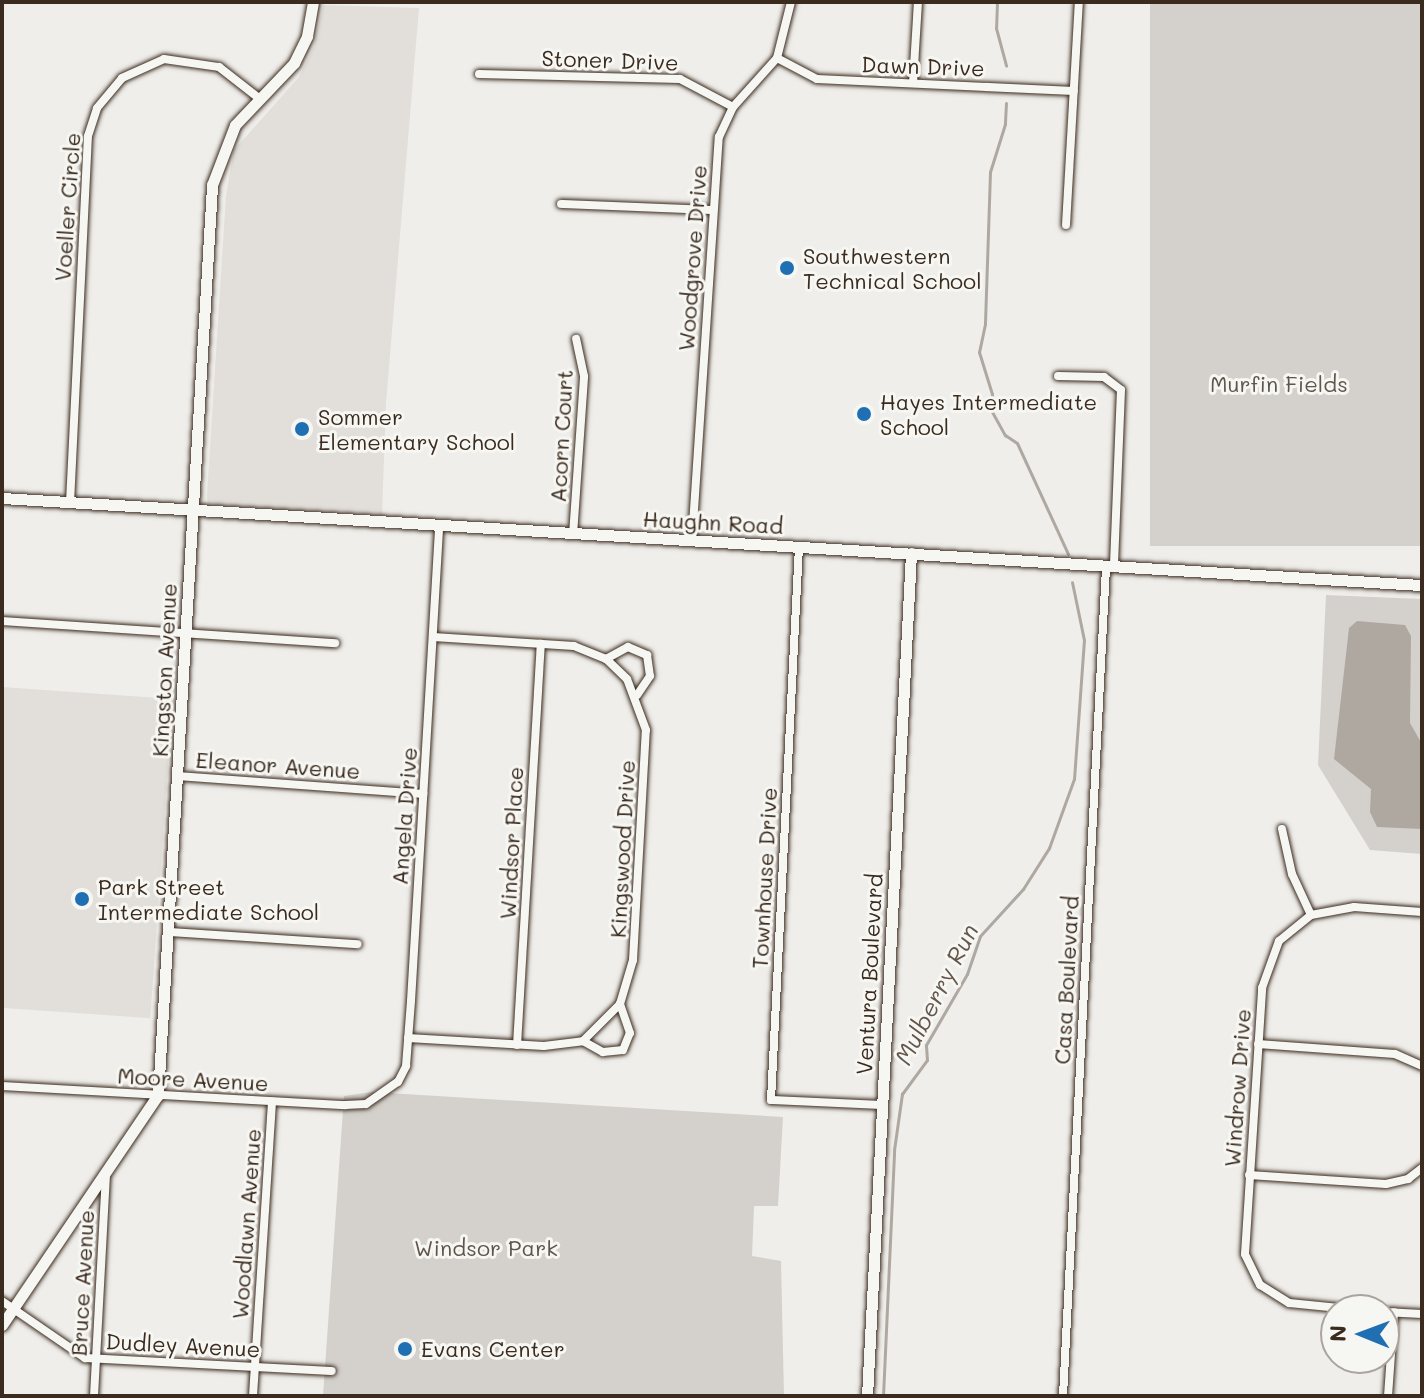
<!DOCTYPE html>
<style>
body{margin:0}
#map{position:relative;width:1424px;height:1398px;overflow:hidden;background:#efeeea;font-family:Mali,sans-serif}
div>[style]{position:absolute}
.built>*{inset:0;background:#e2dfdb;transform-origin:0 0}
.green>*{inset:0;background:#d4d1cc;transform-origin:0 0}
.water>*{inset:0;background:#afa8a1}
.stream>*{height:3px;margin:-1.5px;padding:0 1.5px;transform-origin:1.5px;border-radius:1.5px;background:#afa8a1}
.roads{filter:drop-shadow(0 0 2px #3b2a1e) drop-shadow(0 0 2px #3b2a1e)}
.street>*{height:8px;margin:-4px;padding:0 4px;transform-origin:4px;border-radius:4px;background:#f6f6f2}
.secondary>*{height:11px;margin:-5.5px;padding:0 5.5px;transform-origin:5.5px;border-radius:5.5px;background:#f6f6f2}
.dots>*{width:22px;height:22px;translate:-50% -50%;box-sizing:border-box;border:4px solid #f6f6f2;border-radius:50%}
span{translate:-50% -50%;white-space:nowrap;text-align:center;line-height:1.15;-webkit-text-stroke:6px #f6f6f2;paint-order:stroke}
.street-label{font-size:22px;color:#3b2a1e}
.poi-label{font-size:22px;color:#3b2a1e}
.left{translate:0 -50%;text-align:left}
.park-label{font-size:22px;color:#61544a}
.water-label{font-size:24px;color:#64564c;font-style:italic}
.frame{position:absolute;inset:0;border:4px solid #3b2a1e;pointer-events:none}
.north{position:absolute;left:1320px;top:1294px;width:80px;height:80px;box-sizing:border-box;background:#f6f6f2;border:2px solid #aba49d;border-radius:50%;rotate:271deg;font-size:22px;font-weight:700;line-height:32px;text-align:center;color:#3b2a1e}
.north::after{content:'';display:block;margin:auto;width:28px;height:36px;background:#1f6fb2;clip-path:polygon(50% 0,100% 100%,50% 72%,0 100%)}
</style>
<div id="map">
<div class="built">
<div style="clip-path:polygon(323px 5px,419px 8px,386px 403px,382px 515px,208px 504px,207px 496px,226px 195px,234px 150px,299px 77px,314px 46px)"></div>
<div style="left:2px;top:687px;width:171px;height:320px;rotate:4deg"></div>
</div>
<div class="green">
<div style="left:1150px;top:2px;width:272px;height:544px"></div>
<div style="clip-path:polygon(1326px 595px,1422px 599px,1422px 854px,1370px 850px,1318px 765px)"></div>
<div style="clip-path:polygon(372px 1092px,783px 1117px,778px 1206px,754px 1206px,752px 1256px,781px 1261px,784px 1396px,323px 1396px,344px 1096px)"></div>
</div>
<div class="water">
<div style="clip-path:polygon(1357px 621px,1405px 625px,1411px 636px,1410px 723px,1422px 744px,1422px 829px,1377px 827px,1370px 812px,1371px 789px,1334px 759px,1349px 628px)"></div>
</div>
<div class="stream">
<div style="left:997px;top:2px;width:26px;rotate:92deg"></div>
<div style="left:996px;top:28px;width:39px;rotate:75deg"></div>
<div style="left:1006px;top:103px;width:21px;rotate:93deg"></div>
<div style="left:1005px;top:124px;width:50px;rotate:107.4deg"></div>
<div style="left:990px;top:172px;width:152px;rotate:91.9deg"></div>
<div style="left:985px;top:324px;width:29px;rotate:102deg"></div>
<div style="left:979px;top:352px;width:44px;rotate:72.8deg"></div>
<div style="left:992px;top:394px;width:16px;rotate:94deg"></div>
<div style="left:991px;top:410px;width:29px;rotate:61deg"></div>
<div style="left:1005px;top:435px;width:14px;rotate:34deg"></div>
<div style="left:1017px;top:443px;width:122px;rotate:65.3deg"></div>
<div style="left:883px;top:1396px;width:246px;rotate:-87.4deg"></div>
<div style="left:894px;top:1150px;width:57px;rotate:-81.9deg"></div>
<div style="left:902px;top:1094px;width:42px;rotate:-53.7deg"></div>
<div style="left:927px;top:1060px;width:15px;rotate:-94deg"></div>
<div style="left:926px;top:1045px;width:82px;rotate:-60deg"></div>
<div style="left:967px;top:974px;width:40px;rotate:-71.1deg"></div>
<div style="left:980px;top:936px;width:64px;rotate:-47.5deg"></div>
<div style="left:1023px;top:889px;width:49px;rotate:-57.6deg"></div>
<div style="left:1049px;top:848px;width:73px;rotate:-70.1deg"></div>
<div style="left:1074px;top:779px;width:139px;rotate:-85.9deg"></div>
<div style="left:1084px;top:640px;width:59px;rotate:-101.7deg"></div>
</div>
<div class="roads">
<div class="street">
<div style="left:777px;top:58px;width:45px;rotate:27.7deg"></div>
<div style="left:817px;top:79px;width:257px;rotate:2.7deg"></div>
<div style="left:479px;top:74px;width:201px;rotate:1.4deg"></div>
<div style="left:680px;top:79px;width:60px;rotate:27.8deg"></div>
<div style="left:913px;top:83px;width:81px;rotate:-86.5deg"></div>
<div style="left:561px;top:204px;width:152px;rotate:2.3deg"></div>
<div style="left:1066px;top:225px;width:223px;rotate:-86.7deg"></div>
<div style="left:1058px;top:376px;width:46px;rotate:1.2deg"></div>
<div style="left:1104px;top:377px;width:21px;rotate:37deg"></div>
<div style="left:1121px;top:390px;width:177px;rotate:92.3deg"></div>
<div style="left:70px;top:503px;width:367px;rotate:-87.2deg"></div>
<div style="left:88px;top:136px;width:29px;rotate:-72deg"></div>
<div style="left:97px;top:108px;width:39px;rotate:-50deg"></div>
<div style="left:122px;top:78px;width:46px;rotate:-24.3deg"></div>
<div style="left:164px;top:59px;width:56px;rotate:8.3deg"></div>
<div style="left:219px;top:67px;width:52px;rotate:38deg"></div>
<div style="left:573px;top:535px;width:159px;rotate:-86deg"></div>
<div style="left:584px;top:376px;width:38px;rotate:-102deg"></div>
<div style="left:692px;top:540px;width:404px;rotate:-86.2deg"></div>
<div style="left:719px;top:137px;width:33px;rotate:-65deg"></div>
<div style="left:733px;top:107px;width:66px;rotate:-48.1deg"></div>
<div style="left:777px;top:58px;width:58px;rotate:-76deg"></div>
<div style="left:799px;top:546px;width:555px;rotate:92.89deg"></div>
<div style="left:771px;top:1100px;width:112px;rotate:2.6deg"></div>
<div style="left:2px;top:621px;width:334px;rotate:3.8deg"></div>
<div style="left:606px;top:659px;width:25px;rotate:-29deg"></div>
<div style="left:628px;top:647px;width:21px;rotate:23deg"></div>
<div style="left:647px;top:655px;width:21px;rotate:82deg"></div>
<div style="left:650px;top:676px;width:23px;rotate:124deg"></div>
<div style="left:178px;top:776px;width:246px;rotate:4.2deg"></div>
<div style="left:1282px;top:829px;width:46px;rotate:77.5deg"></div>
<div style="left:1292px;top:874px;width:45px;rotate:65.1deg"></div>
<div style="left:170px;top:932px;width:188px;rotate:3.7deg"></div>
<div style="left:408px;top:1038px;width:136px;rotate:3.4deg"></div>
<div style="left:544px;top:1046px;width:39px;rotate:-7deg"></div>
<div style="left:583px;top:1041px;width:52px;rotate:-45deg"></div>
<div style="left:620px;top:1004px;width:46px;rotate:-73.5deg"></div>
<div style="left:633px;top:960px;width:230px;rotate:-86.8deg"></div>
<div style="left:646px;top:730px;width:54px;rotate:-110.4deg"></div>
<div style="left:627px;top:679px;width:29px;rotate:-136deg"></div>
<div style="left:606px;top:659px;width:35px;rotate:-158deg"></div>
<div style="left:574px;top:646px;width:141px;rotate:-176.3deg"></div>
<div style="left:583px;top:1041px;width:23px;rotate:29deg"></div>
<div style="left:603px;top:1052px;width:20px;rotate:-6deg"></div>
<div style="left:623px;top:1050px;width:18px;rotate:-68deg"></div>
<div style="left:630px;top:1033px;width:31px;rotate:-109deg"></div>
<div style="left:1258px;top:1044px;width:137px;rotate:4.2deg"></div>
<div style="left:1395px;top:1054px;width:30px;rotate:24deg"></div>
<div style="left:517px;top:1045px;width:402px;rotate:-86.6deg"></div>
<div style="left:2px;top:1086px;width:344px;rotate:3.2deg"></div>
<div style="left:345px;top:1105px;width:21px;rotate:-3deg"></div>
<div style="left:366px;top:1104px;width:39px;rotate:-35deg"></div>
<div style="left:398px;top:1082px;width:18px;rotate:-63deg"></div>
<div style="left:406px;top:1066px;width:65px;rotate:-85.6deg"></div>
<div style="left:411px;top:1001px;width:474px;rotate:-86.6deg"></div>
<div style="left:1249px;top:1175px;width:137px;rotate:3.8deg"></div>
<div style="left:1386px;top:1184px;width:23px;rotate:-13deg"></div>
<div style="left:1408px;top:1179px;width:18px;rotate:-38deg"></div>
<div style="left:2px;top:1301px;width:101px;rotate:34.5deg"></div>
<div style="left:85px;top:1358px;width:247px;rotate:3deg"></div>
<div style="left:1359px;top:1310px;width:70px;rotate:-174.3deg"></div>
<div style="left:1289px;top:1303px;width:34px;rotate:-148deg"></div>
<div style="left:1260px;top:1285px;width:34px;rotate:-116deg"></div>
<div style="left:1245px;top:1254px;width:267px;rotate:-86.3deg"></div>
<div style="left:1262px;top:988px;width:50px;rotate:-70.1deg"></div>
<div style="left:1279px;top:941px;width:41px;rotate:-39.1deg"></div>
<div style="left:1311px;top:915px;width:44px;rotate:-10.5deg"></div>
<div style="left:1354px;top:907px;width:68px;rotate:4.2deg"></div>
<div style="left:1384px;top:1312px;width:38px;rotate:3deg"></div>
<div style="left:94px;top:1396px;width:223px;rotate:-86.9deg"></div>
<div style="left:253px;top:1396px;width:295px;rotate:-86.3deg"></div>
<div style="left:1063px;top:1396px;width:831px;rotate:-87.03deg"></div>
<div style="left:1388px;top:1396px;width:84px;rotate:-85.9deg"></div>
</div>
<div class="secondary">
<div style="left:2px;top:498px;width:1423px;rotate:3.51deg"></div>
<div style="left:2px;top:1325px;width:278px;rotate:-55.9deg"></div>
<div style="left:158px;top:1095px;width:912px;rotate:-86.6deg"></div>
<div style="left:212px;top:185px;width:64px;rotate:-69deg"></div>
<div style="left:235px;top:125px;width:86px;rotate:-46.4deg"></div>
<div style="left:294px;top:63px;width:30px;rotate:-64deg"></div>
<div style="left:307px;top:36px;width:35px;rotate:-80deg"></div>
<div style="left:867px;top:1396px;width:844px;rotate:-87.01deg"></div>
</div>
</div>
<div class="dots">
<div style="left:787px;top:268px;background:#1f6fb2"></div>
<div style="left:864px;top:414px;background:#1f6fb2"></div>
<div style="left:302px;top:429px;background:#1f6fb2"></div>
<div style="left:82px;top:899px;background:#1f6fb2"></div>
<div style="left:405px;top:1349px;background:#1f6fb2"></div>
</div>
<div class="street-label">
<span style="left:610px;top:60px;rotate:2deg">Stoner Drive</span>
<span style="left:923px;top:66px;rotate:2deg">Dawn Drive</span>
<span style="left:67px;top:207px;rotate:-86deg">Voeller Circle</span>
<span style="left:692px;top:258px;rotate:-86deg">Woodgrove Drive</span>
<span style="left:561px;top:436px;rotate:-87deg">Acorn Court</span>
<span style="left:713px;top:522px;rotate:3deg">Haughn Road</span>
<span style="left:164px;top:670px;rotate:-87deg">Kingston Avenue</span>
<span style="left:278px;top:765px;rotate:4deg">Eleanor Avenue</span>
<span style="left:404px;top:816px;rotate:-86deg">Angela Drive</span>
<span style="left:511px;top:843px;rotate:-87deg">Windsor Place</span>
<span style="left:622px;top:849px;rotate:-87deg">Kingswood Drive</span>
<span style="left:764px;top:878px;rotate:-87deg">Townhouse Drive</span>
<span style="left:869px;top:974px;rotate:-87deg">Ventura Boulevard</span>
<span style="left:1066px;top:980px;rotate:-87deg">Casa Boulevard</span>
<span style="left:193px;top:1079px;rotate:3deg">Moore Avenue</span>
<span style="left:1237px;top:1088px;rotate:-86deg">Windrow Drive</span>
<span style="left:246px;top:1224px;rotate:-86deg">Woodlawn Avenue</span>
<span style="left:82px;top:1283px;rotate:-87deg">Bruce Avenue</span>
<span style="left:183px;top:1345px;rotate:3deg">Dudley Avenue</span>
</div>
<div class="poi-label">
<span class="left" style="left:803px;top:268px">Southwestern<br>Technical School</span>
<span class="left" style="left:880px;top:414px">Hayes Intermediate<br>School</span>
<span class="left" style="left:318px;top:429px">Sommer<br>Elementary School</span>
<span class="left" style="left:98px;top:899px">Park Street<br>Intermediate School</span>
<span class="left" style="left:421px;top:1349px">Evans Center</span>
</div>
<div class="park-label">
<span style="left:1279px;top:384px">Murfin Fields</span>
<span style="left:486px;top:1248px">Windsor Park</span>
</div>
<div class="water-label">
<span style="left:936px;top:994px;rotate:-63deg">Mulberry Run</span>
</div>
<div class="frame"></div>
<div class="north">N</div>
</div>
